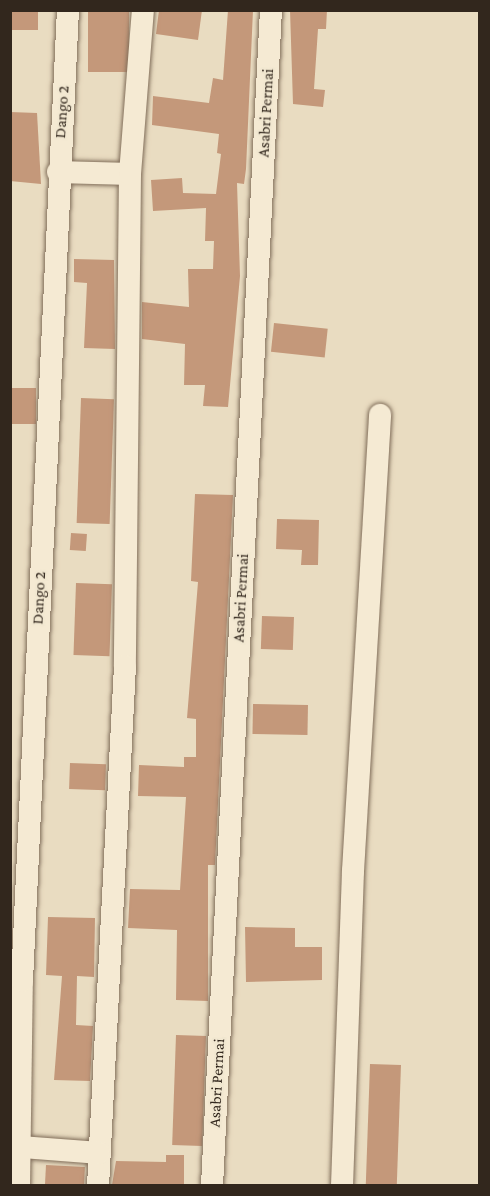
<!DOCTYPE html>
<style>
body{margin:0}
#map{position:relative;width:490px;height:1196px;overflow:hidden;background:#e9dcc1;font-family:"Crimson Pro",serif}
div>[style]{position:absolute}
.building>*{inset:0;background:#c4987a;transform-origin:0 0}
.roads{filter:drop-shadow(0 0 2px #816e5a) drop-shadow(0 0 2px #816e5a)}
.minor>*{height:22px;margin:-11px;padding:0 11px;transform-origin:11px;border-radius:11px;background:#f5ead3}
span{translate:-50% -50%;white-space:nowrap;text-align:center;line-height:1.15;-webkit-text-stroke:4.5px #f1e7d0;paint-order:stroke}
.street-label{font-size:16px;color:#32271d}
.frame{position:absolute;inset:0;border:12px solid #32271d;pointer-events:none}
</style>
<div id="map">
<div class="building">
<div style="left:10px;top:10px;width:28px;height:20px"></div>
<div style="left:88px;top:10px;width:41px;height:62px"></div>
<div style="clip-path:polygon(159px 10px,202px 10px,198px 40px,156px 34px)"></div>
<div style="clip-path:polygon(228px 10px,253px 10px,246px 169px,244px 184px,237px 183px,240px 276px,228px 407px,203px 406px,205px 385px,184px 385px,185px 344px,142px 339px,142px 302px,189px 307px,188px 269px,213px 269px,214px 241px,205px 241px,206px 208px,153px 211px,151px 180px,182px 178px,183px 193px,216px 194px,221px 154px,217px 153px,219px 134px,152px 125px,153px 96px,209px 103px,213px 78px,223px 80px)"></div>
<div style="clip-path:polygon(290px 10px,327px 10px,326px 29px,318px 29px,314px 89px,325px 90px,323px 107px,293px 104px)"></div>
<div style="clip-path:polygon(10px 112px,37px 113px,41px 184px,10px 181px)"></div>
<div style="clip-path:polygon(74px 259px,114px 260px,115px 349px,84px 348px,87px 283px,74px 282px)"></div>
<div style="left:274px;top:323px;width:54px;height:29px;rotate:6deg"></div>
<div style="left:10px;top:388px;width:26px;height:36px"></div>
<div style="left:81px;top:398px;width:33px;height:125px;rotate:2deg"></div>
<div style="clip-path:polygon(195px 494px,233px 495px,215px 865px,208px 865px,208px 1001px,176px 1000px,177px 930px,128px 928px,130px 889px,180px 890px,186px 797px,138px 796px,139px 765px,184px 767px,184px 757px,196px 757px,196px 719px,187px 718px,198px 582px,191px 581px)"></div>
<div style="clip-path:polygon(277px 519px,319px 520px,318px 565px,301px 565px,302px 550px,276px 549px)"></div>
<div style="left:71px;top:533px;width:16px;height:17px;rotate:4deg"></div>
<div style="left:76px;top:583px;width:36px;height:72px;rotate:2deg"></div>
<div style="left:262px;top:616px;width:32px;height:33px;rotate:2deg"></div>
<div style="left:253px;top:704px;width:55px;height:30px;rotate:1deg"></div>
<div style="left:70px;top:763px;width:36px;height:26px;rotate:2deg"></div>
<div style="clip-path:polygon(48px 917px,95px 918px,94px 977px,77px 976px,76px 1025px,93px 1026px,90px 1081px,54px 1080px,62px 976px,46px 975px)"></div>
<div style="clip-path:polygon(245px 927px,295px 928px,295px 947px,322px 947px,322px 980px,246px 982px)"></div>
<div style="left:176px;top:1035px;width:30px;height:110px;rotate:2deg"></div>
<div style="left:370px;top:1064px;width:31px;height:121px;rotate:2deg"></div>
<div style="clip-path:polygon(166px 1155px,184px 1155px,184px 1185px,112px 1185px,116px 1161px,166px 1162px)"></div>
<div style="left:46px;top:1165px;width:39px;height:20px;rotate:3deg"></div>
</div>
<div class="roads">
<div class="minor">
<div style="left:58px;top:172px;width:72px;rotate:1.6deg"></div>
<div style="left:130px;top:174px;width:492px;rotate:90.6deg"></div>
<div style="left:125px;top:666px;width:521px;rotate:92.97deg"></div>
<div style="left:130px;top:174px;width:165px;rotate:-85.5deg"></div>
<div style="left:21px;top:1147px;width:78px;rotate:4.4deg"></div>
<div style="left:19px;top:1186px;width:205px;rotate:-89.2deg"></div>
<div style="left:22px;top:981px;width:972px;rotate:-87.29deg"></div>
<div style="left:212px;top:1186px;width:1177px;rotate:-87.13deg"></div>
<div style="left:342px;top:1186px;width:315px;rotate:-88deg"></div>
<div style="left:353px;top:871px;width:457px;rotate:-86.6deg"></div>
</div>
</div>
<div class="street-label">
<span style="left:62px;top:112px;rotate:-86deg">Dango 2</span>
<span style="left:266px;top:113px;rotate:-87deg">Asabri Permai</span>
<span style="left:39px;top:598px;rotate:-87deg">Dango 2</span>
<span style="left:241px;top:598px;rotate:-87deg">Asabri Permai</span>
<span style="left:217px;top:1083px;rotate:-87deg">Asabri Permai</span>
</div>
<div class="frame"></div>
</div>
